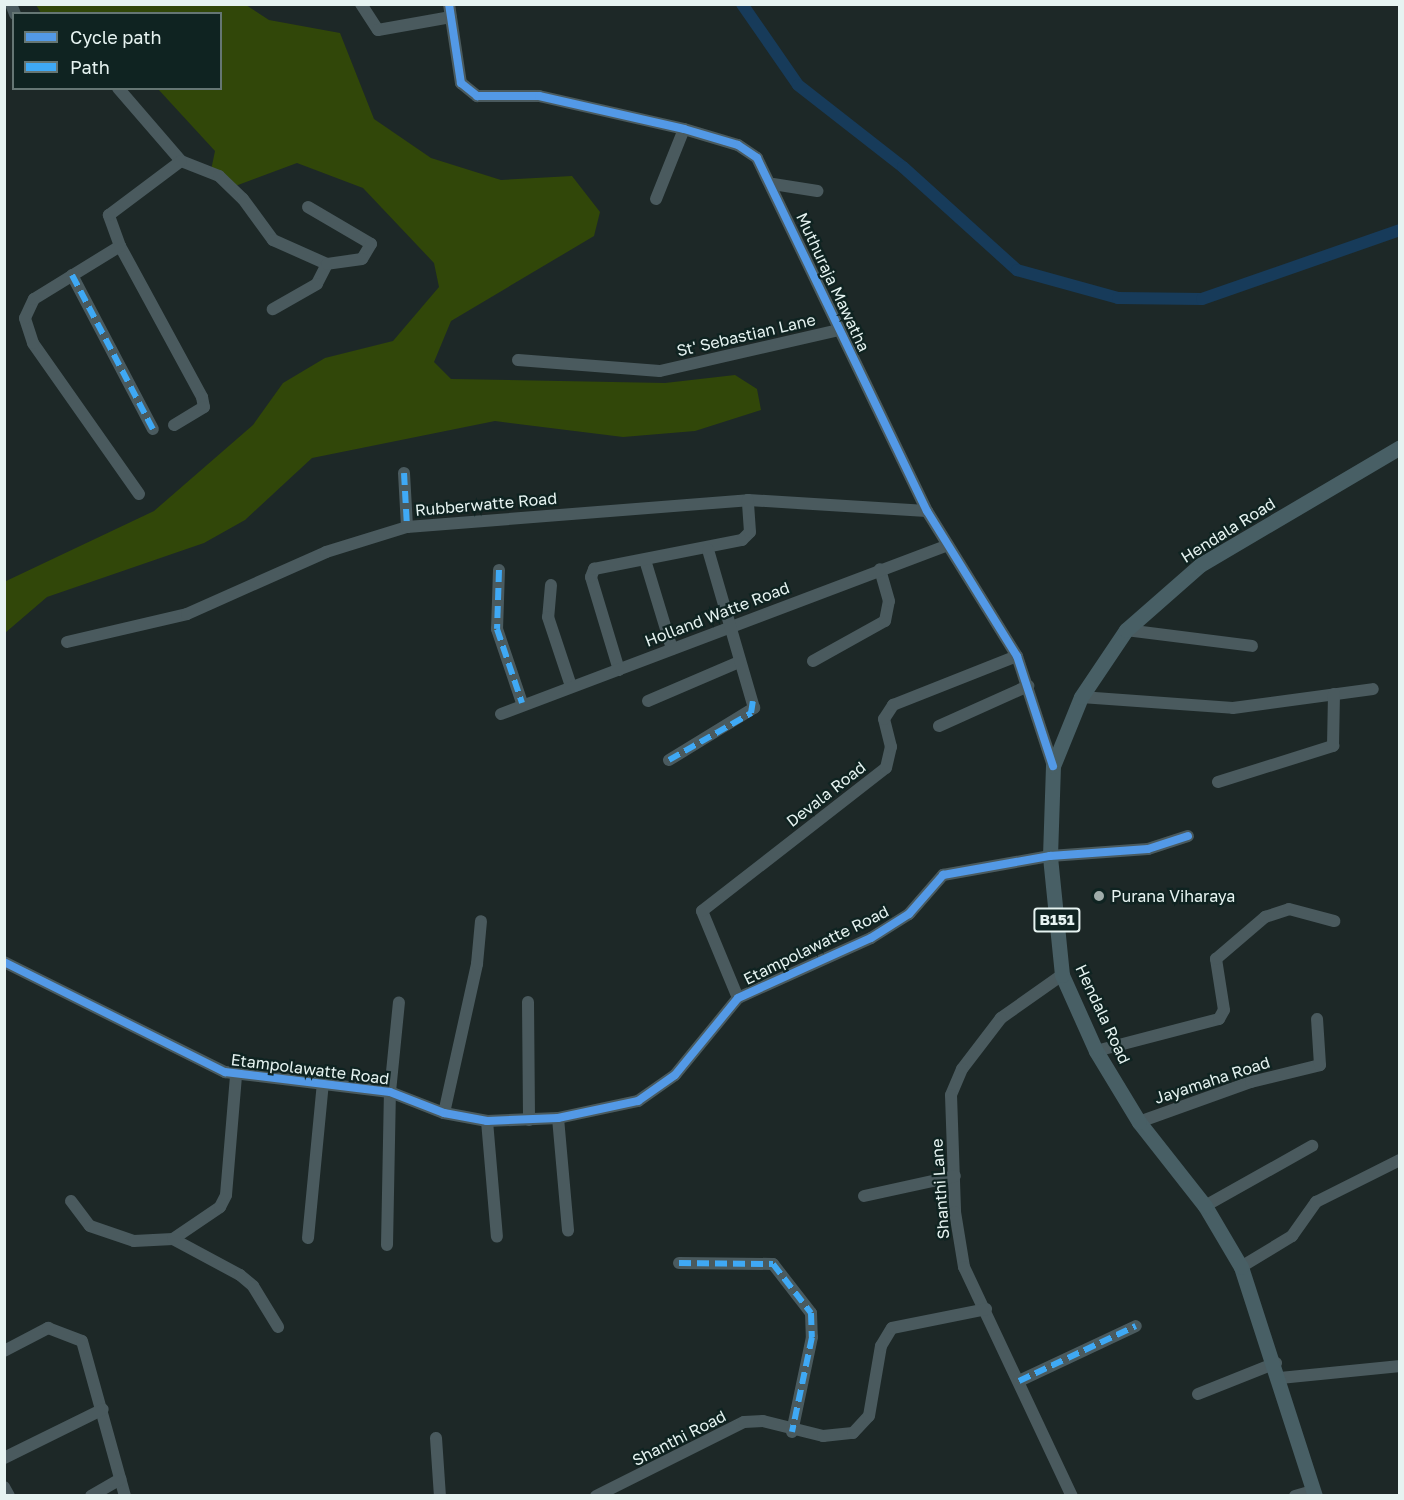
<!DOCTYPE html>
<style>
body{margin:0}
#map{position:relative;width:1404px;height:1500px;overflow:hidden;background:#1d2827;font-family:"Golos Text",sans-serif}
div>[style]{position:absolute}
.green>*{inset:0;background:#314709}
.canal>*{height:12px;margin:-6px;padding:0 6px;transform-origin:6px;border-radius:6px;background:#173b5a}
.minor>*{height:12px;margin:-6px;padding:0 6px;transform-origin:6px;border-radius:6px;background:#4a5a5e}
.major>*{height:15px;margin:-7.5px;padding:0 7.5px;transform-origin:7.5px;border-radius:7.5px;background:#485f65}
.quiet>*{height:6px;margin-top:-3px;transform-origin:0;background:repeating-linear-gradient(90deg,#3fa9f5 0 12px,transparent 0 18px)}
.cycleway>*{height:8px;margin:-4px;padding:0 4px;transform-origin:4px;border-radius:4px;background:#5399e6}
.dots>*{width:16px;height:16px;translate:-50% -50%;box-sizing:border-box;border:3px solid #0f2321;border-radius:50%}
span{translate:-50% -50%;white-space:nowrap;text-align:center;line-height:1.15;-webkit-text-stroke:4.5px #0f2321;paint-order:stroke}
.shield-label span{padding:2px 4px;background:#0f2321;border:2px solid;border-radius:4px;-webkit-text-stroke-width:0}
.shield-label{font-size:15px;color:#e6f3f1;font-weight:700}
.street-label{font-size:16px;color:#e6f3f1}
.poi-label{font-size:16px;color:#e6f3f1}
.left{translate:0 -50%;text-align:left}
.frame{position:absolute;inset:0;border:6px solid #e6f3f1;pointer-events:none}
.legend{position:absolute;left:12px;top:12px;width:210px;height:78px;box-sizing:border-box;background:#0f2321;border:2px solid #657674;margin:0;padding:8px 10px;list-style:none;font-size:18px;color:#e6f3f1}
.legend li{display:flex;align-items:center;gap:12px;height:30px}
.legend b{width:30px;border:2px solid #657674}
</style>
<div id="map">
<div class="green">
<div style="clip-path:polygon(36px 5px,246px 5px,269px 20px,340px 33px,374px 119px,431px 158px,501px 180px,572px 176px,600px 212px,594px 236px,451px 321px,434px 362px,451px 379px,665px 383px,735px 375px,757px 389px,761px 410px,695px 431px,623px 437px,495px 421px,312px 458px,245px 520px,204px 543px,47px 597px,5px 633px,4px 582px,154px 511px,253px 425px,283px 383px,325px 358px,393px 341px,439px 287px,434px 263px,363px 188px,297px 163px,230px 188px,210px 175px,215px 151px,158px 89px,220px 88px,220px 14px,41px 13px)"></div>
</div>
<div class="canal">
<div style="left:742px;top:4px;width:98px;rotate:55.3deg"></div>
<div style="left:798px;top:85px;width:133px;rotate:38deg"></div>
<div style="left:903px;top:167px;width:154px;rotate:42.1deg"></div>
<div style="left:1017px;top:270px;width:105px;rotate:15.5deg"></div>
<div style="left:1118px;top:298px;width:84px;rotate:0.7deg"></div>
<div style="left:1202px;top:299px;width:210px;rotate:-19.2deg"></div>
</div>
<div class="minor">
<div style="left:11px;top:4px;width:11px;rotate:68deg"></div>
<div style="left:361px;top:4px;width:31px;rotate:57deg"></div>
<div style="left:378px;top:30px;width:74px;rotate:-10.1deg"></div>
<div style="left:449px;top:4px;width:80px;rotate:81.4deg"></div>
<div style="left:461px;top:83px;width:21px;rotate:39deg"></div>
<div style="left:477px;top:96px;width:62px"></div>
<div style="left:539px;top:96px;width:149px;rotate:12.8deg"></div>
<div style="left:684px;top:129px;width:56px;rotate:16.5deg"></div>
<div style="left:738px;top:145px;width:23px;rotate:34deg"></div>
<div style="left:757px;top:158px;width:392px;rotate:64.3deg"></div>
<div style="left:927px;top:511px;width:171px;rotate:58.2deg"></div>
<div style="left:1017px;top:656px;width:116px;rotate:71.9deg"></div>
<div style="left:118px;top:88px;width:96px;rotate:49.2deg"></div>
<div style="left:181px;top:161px;width:41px;rotate:21.5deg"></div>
<div style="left:219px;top:176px;width:33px;rotate:44deg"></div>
<div style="left:243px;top:199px;width:51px;rotate:53.8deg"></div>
<div style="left:273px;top:240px;width:59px;rotate:24deg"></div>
<div style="left:327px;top:264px;width:22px;rotate:117deg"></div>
<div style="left:317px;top:284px;width:51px;rotate:150.4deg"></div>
<div style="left:773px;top:184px;width:45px;rotate:9deg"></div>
<div style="left:656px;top:199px;width:75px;rotate:-68.2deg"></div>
<div style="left:308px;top:207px;width:73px;rotate:30.4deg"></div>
<div style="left:371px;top:244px;width:17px;rotate:121deg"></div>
<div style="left:362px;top:259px;width:35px;rotate:172deg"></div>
<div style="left:120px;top:246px;width:172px;rotate:61.5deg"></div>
<div style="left:202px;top:397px;width:10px;rotate:79deg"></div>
<div style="left:204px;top:407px;width:35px;rotate:149deg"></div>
<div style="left:72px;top:275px;width:174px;rotate:62.3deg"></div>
<div style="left:518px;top:360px;width:142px;rotate:4.4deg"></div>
<div style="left:660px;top:371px;width:184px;rotate:-12.9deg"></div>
<div style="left:404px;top:473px;width:54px;rotate:86.8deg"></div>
<div style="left:139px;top:494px;width:184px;rotate:-125.1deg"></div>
<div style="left:33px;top:343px;width:26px;rotate:-108deg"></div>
<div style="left:25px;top:318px;width:21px;rotate:-65deg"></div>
<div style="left:34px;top:299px;width:101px;rotate:-31.6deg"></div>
<div style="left:120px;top:246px;width:33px;rotate:-110deg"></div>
<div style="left:109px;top:215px;width:90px;rotate:-36.9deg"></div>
<div style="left:645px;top:560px;width:93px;rotate:73.1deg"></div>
<div style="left:499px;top:570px;width:59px;rotate:91.9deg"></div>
<div style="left:497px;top:629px;width:78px;rotate:71.3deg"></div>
<div style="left:551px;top:585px;width:32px;rotate:95deg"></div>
<div style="left:548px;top:617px;width:73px;rotate:71.6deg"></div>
<div style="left:1126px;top:630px;width:127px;rotate:7.2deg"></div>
<div style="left:67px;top:642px;width:123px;rotate:-13.1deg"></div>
<div style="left:187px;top:614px;width:152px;rotate:-24deg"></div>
<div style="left:326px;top:552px;width:85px;rotate:-17.2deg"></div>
<div style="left:407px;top:527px;width:342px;rotate:-4.5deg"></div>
<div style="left:748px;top:500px;width:179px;rotate:3.5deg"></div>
<div style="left:813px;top:661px;width:82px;rotate:-29.1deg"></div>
<div style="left:885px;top:621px;width:20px;rotate:-79deg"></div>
<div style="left:889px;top:601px;width:33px;rotate:-106deg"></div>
<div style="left:619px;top:670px;width:97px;rotate:-106.8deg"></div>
<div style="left:591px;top:577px;width:9px;rotate:-69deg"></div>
<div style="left:594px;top:569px;width:151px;rotate:-11.1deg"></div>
<div style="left:742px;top:540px;width:11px;rotate:-45deg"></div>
<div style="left:750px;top:532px;width:32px;rotate:-94deg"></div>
<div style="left:1081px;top:697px;width:152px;rotate:4.1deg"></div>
<div style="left:1233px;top:708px;width:141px;rotate:-7.7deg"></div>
<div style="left:648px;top:701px;width:99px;rotate:-23.2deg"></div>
<div style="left:501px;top:714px;width:476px;rotate:-20.7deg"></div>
<div style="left:939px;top:726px;width:98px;rotate:-24.2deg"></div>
<div style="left:669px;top:760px;width:100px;rotate:-31.5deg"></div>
<div style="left:754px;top:708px;width:165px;rotate:-106.2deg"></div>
<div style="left:1218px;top:782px;width:121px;rotate:-17.4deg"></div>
<div style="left:1333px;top:746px;width:52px;rotate:-88.9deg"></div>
<div style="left:4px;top:962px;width:247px;rotate:26.5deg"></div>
<div style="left:225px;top:1072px;width:166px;rotate:6.9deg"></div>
<div style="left:390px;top:1092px;width:58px;rotate:21.3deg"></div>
<div style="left:444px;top:1113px;width:44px;rotate:10.5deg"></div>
<div style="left:487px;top:1121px;width:71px;rotate:-2.4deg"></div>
<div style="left:558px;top:1118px;width:82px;rotate:-12deg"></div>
<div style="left:638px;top:1101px;width:45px;rotate:-35.1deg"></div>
<div style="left:675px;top:1075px;width:99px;rotate:-50.7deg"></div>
<div style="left:738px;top:998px;width:146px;rotate:-24.3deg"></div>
<div style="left:871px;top:938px;width:45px;rotate:-32.3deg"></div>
<div style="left:909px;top:914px;width:52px;rotate:-48.9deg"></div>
<div style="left:943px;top:875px;width:109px;rotate:-10.1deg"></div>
<div style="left:1050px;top:856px;width:98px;rotate:-4.1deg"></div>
<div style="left:1148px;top:849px;width:42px;rotate:-18deg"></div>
<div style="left:1062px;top:975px;width:75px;rotate:144.8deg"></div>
<div style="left:1001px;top:1018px;width:64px;rotate:127.4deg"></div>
<div style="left:962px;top:1069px;width:28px;rotate:113deg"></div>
<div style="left:951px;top:1095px;width:117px;rotate:88deg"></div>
<div style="left:955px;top:1212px;width:56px;rotate:80.7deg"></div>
<div style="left:964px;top:1267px;width:253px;rotate:64.8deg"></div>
<div style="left:738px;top:998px;width:94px;rotate:-112.5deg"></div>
<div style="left:702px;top:911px;width:233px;rotate:-37.9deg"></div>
<div style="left:886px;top:768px;width:22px;rotate:-77deg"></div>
<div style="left:891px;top:747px;width:29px;rotate:-104deg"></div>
<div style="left:884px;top:719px;width:17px;rotate:-57deg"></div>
<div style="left:893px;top:705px;width:133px;rotate:-21.6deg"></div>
<div style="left:528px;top:1002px;width:118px;rotate:89.5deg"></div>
<div style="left:1096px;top:1051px;width:127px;rotate:-14.6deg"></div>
<div style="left:1219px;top:1019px;width:10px;rotate:-61deg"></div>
<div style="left:1224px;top:1010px;width:52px;rotate:-98.9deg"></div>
<div style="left:1216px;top:959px;width:65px;rotate:-40.6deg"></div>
<div style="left:1265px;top:917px;width:25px;rotate:-18deg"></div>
<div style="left:1289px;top:909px;width:47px;rotate:14.9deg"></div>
<div style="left:444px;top:1113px;width:153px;rotate:-77.5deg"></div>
<div style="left:477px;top:964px;width:43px;rotate:-84.7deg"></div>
<div style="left:558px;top:1118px;width:113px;rotate:84.9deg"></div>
<div style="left:487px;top:1121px;width:116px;rotate:85.1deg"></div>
<div style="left:1139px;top:1122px;width:119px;rotate:-19.7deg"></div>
<div style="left:1251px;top:1082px;width:71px;rotate:-13.8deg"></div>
<div style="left:1320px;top:1065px;width:46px;rotate:-93.7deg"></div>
<div style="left:864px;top:1196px;width:93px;rotate:-12.4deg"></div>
<div style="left:71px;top:1201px;width:31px;rotate:53deg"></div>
<div style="left:90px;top:1226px;width:46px;rotate:18.8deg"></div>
<div style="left:134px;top:1241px;width:39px;rotate:-3deg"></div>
<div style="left:173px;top:1239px;width:76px;rotate:28.2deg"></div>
<div style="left:240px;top:1275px;width:17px;rotate:40deg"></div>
<div style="left:253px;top:1286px;width:48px;rotate:58.6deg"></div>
<div style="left:1205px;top:1206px;width:123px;rotate:-29.3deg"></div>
<div style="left:308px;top:1238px;width:156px;rotate:-84.5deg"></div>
<div style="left:173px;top:1239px;width:57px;rotate:-34.2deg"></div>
<div style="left:220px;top:1207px;width:13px;rotate:-63deg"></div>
<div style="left:226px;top:1195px;width:119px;rotate:-85.2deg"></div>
<div style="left:387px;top:1245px;width:153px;rotate:-88.9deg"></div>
<div style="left:390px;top:1092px;width:90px;rotate:-84.3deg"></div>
<div style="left:679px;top:1263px;width:94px;rotate:0.6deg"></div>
<div style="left:773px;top:1264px;width:62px;rotate:52.2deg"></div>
<div style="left:811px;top:1313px;width:24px;rotate:88deg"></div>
<div style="left:812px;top:1337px;width:97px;rotate:101.9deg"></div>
<div style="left:1241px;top:1267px;width:60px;rotate:-31.3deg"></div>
<div style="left:1292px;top:1236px;width:42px;rotate:-54.8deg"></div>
<div style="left:1316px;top:1202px;width:94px;rotate:-26.6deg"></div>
<div style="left:4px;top:1351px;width:50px;rotate:-27.6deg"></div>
<div style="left:48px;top:1328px;width:36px;rotate:21deg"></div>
<div style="left:82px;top:1341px;width:161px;rotate:74.5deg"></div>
<div style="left:1280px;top:1378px;width:121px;rotate:-5.7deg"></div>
<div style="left:1019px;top:1381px;width:129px;rotate:-25.2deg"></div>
<div style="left:1198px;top:1394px;width:84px;rotate:-21.7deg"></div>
<div style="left:436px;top:1438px;width:58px;rotate:86.1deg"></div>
<div style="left:4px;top:1458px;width:110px;rotate:-26.3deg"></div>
<div style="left:4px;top:1487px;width:10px;rotate:61deg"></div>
<div style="left:91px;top:1496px;width:34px;rotate:-30deg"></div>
<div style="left:596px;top:1496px;width:165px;rotate:-26.6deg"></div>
<div style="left:744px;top:1422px;width:19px;rotate:-3deg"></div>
<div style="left:763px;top:1421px;width:62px;rotate:14deg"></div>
<div style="left:823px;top:1436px;width:30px;rotate:-6deg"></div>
<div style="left:853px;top:1433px;width:23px;rotate:-47deg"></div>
<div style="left:869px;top:1416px;width:71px;rotate:-80.3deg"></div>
<div style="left:881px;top:1346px;width:21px;rotate:-59deg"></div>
<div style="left:892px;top:1328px;width:96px;rotate:-11.4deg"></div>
<div style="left:1295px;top:1496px;width:19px;rotate:-16deg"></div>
</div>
<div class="major">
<div style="left:1315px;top:1496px;width:241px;rotate:-107.9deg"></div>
<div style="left:1241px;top:1267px;width:71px;rotate:-120.5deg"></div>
<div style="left:1205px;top:1206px;width:107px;rotate:-128.2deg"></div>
<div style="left:1139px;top:1122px;width:83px;rotate:-121.2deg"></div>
<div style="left:1096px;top:1051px;width:83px;rotate:-114.1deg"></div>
<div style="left:1062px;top:975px;width:120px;rotate:-95.8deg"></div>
<div style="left:1050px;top:856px;width:90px;rotate:-88.1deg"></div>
<div style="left:1053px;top:766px;width:74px;rotate:-67.9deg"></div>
<div style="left:1081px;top:697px;width:81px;rotate:-56.1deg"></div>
<div style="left:1126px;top:630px;width:98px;rotate:-41.3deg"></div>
<div style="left:1200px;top:565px;width:232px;rotate:-30.5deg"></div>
</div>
<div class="quiet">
<div style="left:72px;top:275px;width:174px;rotate:62.3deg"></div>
<div style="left:404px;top:473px;width:54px;rotate:86.8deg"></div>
<div style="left:499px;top:570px;width:59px;rotate:91.9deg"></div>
<div style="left:497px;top:629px;width:78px;rotate:71.3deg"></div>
<div style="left:669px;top:760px;width:95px;rotate:-29.8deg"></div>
<div style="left:751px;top:713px;width:12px;rotate:-81deg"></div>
<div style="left:679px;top:1263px;width:94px;rotate:0.6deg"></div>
<div style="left:773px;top:1264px;width:62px;rotate:52.2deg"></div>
<div style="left:811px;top:1313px;width:24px;rotate:88deg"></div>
<div style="left:812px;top:1337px;width:97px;rotate:101.9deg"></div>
<div style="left:1019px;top:1381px;width:129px;rotate:-25.2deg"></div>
</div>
<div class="cycleway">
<div style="left:449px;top:4px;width:80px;rotate:81.4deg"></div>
<div style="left:461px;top:83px;width:21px;rotate:39deg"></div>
<div style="left:477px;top:96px;width:62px"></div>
<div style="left:539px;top:96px;width:149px;rotate:12.8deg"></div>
<div style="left:684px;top:129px;width:56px;rotate:16.5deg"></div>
<div style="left:738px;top:145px;width:23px;rotate:34deg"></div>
<div style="left:757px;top:158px;width:392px;rotate:64.3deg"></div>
<div style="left:927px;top:511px;width:171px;rotate:58.2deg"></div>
<div style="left:1017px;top:656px;width:116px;rotate:71.9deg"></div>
<div style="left:4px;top:962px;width:247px;rotate:26.5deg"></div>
<div style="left:225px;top:1072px;width:166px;rotate:6.9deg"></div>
<div style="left:390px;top:1092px;width:58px;rotate:21.3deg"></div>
<div style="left:444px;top:1113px;width:44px;rotate:10.5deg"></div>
<div style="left:487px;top:1121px;width:71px;rotate:-2.4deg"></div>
<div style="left:558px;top:1118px;width:82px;rotate:-12deg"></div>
<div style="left:638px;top:1101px;width:45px;rotate:-35.1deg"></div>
<div style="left:675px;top:1075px;width:99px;rotate:-50.7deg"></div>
<div style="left:738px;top:998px;width:146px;rotate:-24.3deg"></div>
<div style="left:871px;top:938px;width:45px;rotate:-32.3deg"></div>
<div style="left:909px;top:914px;width:52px;rotate:-48.9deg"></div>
<div style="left:943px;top:875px;width:109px;rotate:-10.1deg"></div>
<div style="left:1050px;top:856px;width:98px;rotate:-4.1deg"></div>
<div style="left:1148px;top:849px;width:42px;rotate:-18deg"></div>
</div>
<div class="dots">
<div style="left:1099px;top:896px;background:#a0acaa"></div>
</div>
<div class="shield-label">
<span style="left:1057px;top:920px">B151</span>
</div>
<div class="street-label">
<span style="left:833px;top:282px;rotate:65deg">Muthuraja Mawatha</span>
<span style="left:746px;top:335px;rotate:-13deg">St' Sebastian Lane</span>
<span style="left:486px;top:504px;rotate:-5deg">Rubberwatte Road</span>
<span style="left:1228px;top:530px;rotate:-32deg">Hendala Road</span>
<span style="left:717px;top:614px;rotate:-21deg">Holland Watte Road</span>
<span style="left:826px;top:794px;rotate:-38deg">Devala Road</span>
<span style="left:816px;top:945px;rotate:-26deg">Etampolawatte Road</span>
<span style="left:1103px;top:1014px;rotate:65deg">Hendala Road</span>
<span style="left:310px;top:1069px;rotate:7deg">Etampolawatte Road</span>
<span style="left:1212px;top:1080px;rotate:-18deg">Jayamaha Road</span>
<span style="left:940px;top:1189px;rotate:-94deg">Shanthi Lane</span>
<span style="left:679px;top:1438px;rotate:-27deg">Shanthi Road</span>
</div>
<div class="poi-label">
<span class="left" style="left:1111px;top:896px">Purana Viharaya</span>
</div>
<div class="frame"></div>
<ul class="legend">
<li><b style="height:8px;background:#5399e6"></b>Cycle path</li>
<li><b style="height:8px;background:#3fa9f5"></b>Path</li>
</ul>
</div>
